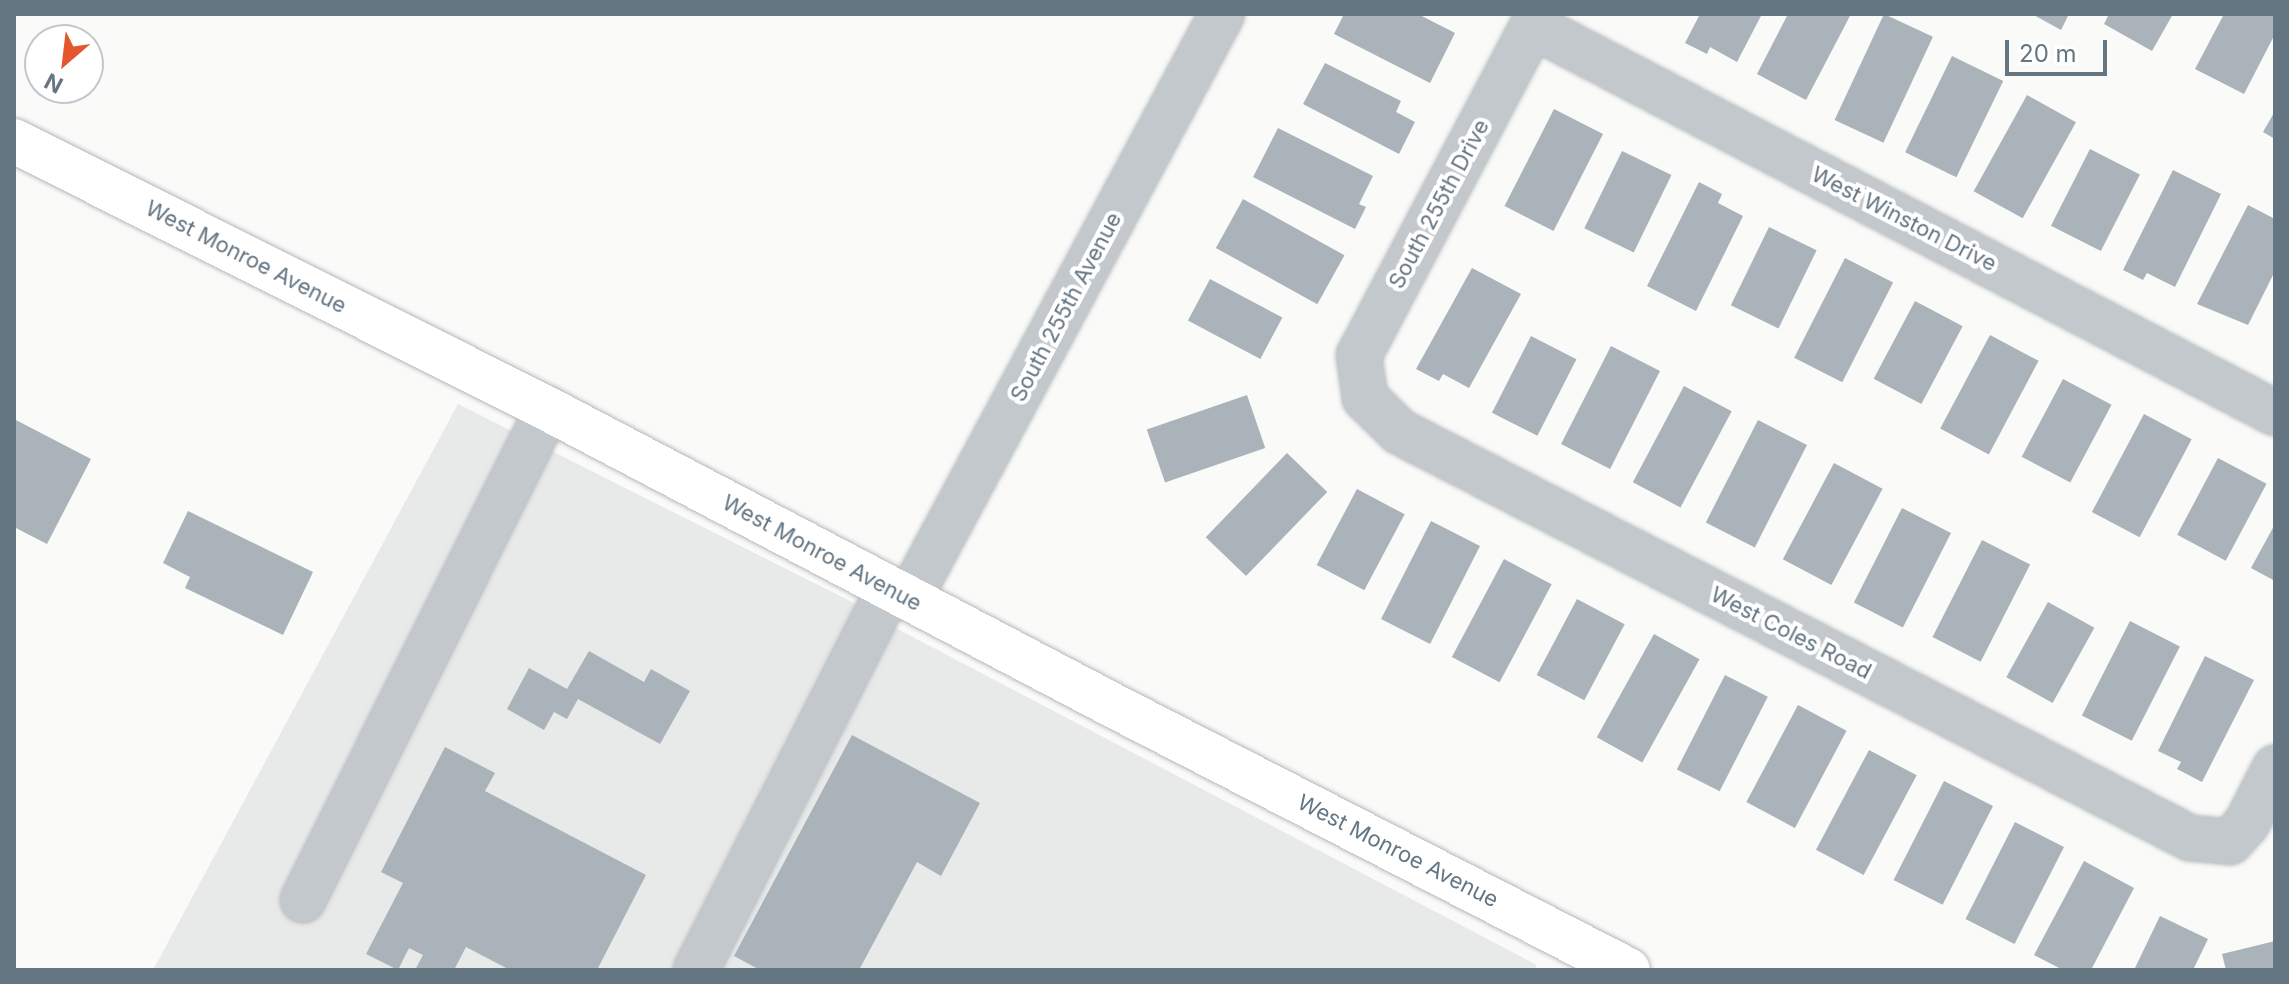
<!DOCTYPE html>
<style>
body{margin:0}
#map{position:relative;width:2289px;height:984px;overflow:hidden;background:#fafaf8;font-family:Inter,sans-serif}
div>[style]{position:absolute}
.built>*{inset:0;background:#e8e9e9}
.building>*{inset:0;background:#aab3b9;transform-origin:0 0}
.roads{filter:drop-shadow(0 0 2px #b5babe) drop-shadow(0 0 2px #b5babe)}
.minor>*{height:44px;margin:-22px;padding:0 22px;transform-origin:22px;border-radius:22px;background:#c3c8cc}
.major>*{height:44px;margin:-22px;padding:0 22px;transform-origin:22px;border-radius:22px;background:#fff}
span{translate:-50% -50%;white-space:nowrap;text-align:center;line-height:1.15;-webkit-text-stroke:8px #fff;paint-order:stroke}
.street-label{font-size:22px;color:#657683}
.frame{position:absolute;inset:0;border:16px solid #657683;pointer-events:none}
.north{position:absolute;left:24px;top:24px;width:80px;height:80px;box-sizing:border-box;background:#fff;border:2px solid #c1c8cd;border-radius:50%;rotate:208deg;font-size:22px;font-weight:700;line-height:32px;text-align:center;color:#657683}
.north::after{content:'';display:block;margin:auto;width:28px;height:36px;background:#e4572e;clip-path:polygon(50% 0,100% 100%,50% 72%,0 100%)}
.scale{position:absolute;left:2005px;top:40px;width:102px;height:36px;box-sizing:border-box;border:4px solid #657683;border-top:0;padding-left:10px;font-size:24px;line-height:28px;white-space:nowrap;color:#657683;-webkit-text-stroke:6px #fff;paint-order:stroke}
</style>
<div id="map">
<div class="built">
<div style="clip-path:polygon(458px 404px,866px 609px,674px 970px,153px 970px)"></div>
<div style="clip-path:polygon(890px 625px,1537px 965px,1534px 970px,712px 970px)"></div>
</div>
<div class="building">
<div style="clip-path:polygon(1344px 14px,1418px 14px,1455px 33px,1430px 83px,1334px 34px)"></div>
<div style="clip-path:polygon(1700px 14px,1762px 14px,1737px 62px,1710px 47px,1707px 54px,1685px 43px)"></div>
<div style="clip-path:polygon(1788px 14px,1851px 14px,1806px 100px,1757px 74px)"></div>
<div style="left:1884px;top:14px;width:54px;height:117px;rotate:25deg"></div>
<div style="clip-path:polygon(2032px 14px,2069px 14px,2061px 30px)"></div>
<div style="clip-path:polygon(2109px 14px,2173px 14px,2152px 51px,2104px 24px)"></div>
<div style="clip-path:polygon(2224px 14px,2275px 14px,2275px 34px,2244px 94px,2195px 69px)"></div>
<div style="left:1952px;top:56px;width:57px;height:107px;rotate:26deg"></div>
<div style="clip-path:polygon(1325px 63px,1401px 101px,1396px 112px,1415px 122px,1399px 154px,1303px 104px)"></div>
<div style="left:2027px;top:95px;width:56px;height:110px;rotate:29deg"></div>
<div style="left:1554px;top:109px;width:55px;height:109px;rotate:27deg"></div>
<div style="clip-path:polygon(2275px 111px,2275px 139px,2263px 132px)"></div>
<div style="clip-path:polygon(1278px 128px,1373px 176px,1359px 204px,1366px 207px,1355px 229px,1253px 177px)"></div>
<div style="left:2090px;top:149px;width:56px;height:86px;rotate:27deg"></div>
<div style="left:1622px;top:151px;width:55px;height:86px;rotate:26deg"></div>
<div style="clip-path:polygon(2173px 170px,2221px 194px,2175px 287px,2147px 273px,2143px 280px,2123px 270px)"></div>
<div style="clip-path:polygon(1699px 182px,1722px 194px,1718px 203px,1743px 216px,1696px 311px,1647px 286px)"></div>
<div style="left:1243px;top:199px;width:116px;height:56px;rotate:29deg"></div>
<div style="clip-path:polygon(2248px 205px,2275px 219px,2275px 271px,2248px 325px,2197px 304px)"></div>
<div style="left:1769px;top:227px;width:53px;height:87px;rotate:26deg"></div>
<div style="left:1845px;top:258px;width:54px;height:112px;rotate:27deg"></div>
<div style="clip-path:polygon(1472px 268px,1521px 294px,1469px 388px,1443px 374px,1439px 381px,1416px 369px)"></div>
<div style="left:1210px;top:279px;width:82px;height:47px;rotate:28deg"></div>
<div style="left:1915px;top:301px;width:54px;height:88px;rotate:28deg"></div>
<div style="left:1990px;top:335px;width:55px;height:106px;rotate:28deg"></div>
<div style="left:1531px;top:336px;width:51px;height:86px;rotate:27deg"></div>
<div style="left:1611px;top:346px;width:55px;height:110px;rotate:27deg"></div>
<div style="left:2063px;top:379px;width:55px;height:88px;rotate:28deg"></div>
<div style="left:1684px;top:386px;width:54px;height:109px;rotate:28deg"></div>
<div style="left:1247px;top:395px;width:56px;height:106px;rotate:71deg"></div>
<div style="left:2144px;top:414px;width:54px;height:111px;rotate:28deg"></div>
<div style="clip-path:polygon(14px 419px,91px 459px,47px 544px,14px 527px)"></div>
<div style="left:1758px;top:420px;width:55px;height:115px;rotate:27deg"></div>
<div style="left:1287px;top:453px;width:56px;height:117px;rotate:44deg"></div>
<div style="left:2218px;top:458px;width:55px;height:87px;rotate:28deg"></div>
<div style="left:1834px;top:463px;width:55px;height:109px;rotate:28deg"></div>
<div style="left:1357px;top:489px;width:54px;height:86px;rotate:28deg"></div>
<div style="left:1902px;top:508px;width:55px;height:106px;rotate:27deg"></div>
<div style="clip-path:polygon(188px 511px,313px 572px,283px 635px,185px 588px,190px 577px,163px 563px)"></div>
<div style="left:1431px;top:521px;width:55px;height:110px;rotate:27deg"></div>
<div style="clip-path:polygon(2275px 524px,2275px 581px,2251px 568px)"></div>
<div style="left:1982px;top:540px;width:54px;height:109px;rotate:27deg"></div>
<div style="left:1504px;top:559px;width:54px;height:111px;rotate:28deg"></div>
<div style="left:1577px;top:599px;width:54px;height:86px;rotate:28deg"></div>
<div style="left:2048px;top:602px;width:53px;height:86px;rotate:29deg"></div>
<div style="left:2130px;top:621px;width:56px;height:106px;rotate:27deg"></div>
<div style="left:1654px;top:634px;width:52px;height:118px;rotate:29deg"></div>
<div style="clip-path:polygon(589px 651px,644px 682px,651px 669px,690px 691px,660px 744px,578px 699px,567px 719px,554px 712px,544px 730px,507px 709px,529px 668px,567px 689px)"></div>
<div style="clip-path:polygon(2205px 656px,2254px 680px,2202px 782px,2177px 769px,2181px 762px,2158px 751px)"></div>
<div style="left:1725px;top:675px;width:48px;height:106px;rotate:27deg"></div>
<div style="left:1798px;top:705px;width:55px;height:110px;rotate:28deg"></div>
<div style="clip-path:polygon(852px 735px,980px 803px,941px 876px,917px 862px,859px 970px,760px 970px,734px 956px)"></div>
<div style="clip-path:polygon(445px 747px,495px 773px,485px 791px,646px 875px,597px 970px,510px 970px,466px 947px,454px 970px,415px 970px,423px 955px,409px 948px,398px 970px,366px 954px,403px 883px,381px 872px)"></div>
<div style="left:1869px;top:750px;width:54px;height:113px;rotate:28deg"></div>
<div style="left:1944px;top:781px;width:55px;height:111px;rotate:27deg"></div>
<div style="left:2015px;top:822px;width:55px;height:109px;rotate:27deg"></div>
<div style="clip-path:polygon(2084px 861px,2134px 888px,2091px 970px,2063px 970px,2034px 955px)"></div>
<div style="clip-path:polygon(2160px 916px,2208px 939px,2193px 970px,2134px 970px)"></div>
<div style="clip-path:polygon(2275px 941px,2275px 970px,2226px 970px,2222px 954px)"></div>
</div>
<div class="roads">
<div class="minor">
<div style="left:1539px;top:14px;width:386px;rotate:117.8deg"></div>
<div style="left:1359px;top:355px;width:43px;rotate:82.1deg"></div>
<div style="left:1365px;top:398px;width:49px;rotate:44.2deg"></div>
<div style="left:1400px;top:432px;width:888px;rotate:27.2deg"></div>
<div style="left:2190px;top:838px;width:40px;rotate:5.7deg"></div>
<div style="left:2230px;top:842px;width:25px;rotate:-48deg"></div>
<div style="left:2247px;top:823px;width:62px;rotate:-63deg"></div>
<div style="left:1533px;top:26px;width:837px;rotate:27.54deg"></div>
<div style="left:909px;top:599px;width:663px;rotate:-61.85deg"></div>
<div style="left:303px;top:900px;width:549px;rotate:-63.48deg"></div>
<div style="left:696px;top:970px;width:428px;rotate:-63.1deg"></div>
</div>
<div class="major">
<div style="left:14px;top:141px;width:597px;rotate:26.65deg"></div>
<div style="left:548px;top:409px;width:646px;rotate:27.68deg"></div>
<div style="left:1120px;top:709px;width:571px;rotate:27.19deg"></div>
</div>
</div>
<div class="street-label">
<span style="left:1439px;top:204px;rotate:-62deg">South 255th Drive</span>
<span style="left:1904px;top:219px;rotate:27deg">West Winston Drive</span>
<span style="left:246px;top:257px;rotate:27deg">West Monroe Avenue</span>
<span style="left:1066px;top:307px;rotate:-62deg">South 255th Avenue</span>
<span style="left:822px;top:553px;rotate:28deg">West Monroe Avenue</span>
<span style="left:1791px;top:633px;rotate:27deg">West Coles Road</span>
<span style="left:1398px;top:851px;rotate:27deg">West Monroe Avenue</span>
</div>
<div class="frame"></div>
<div class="north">N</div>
<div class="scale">20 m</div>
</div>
